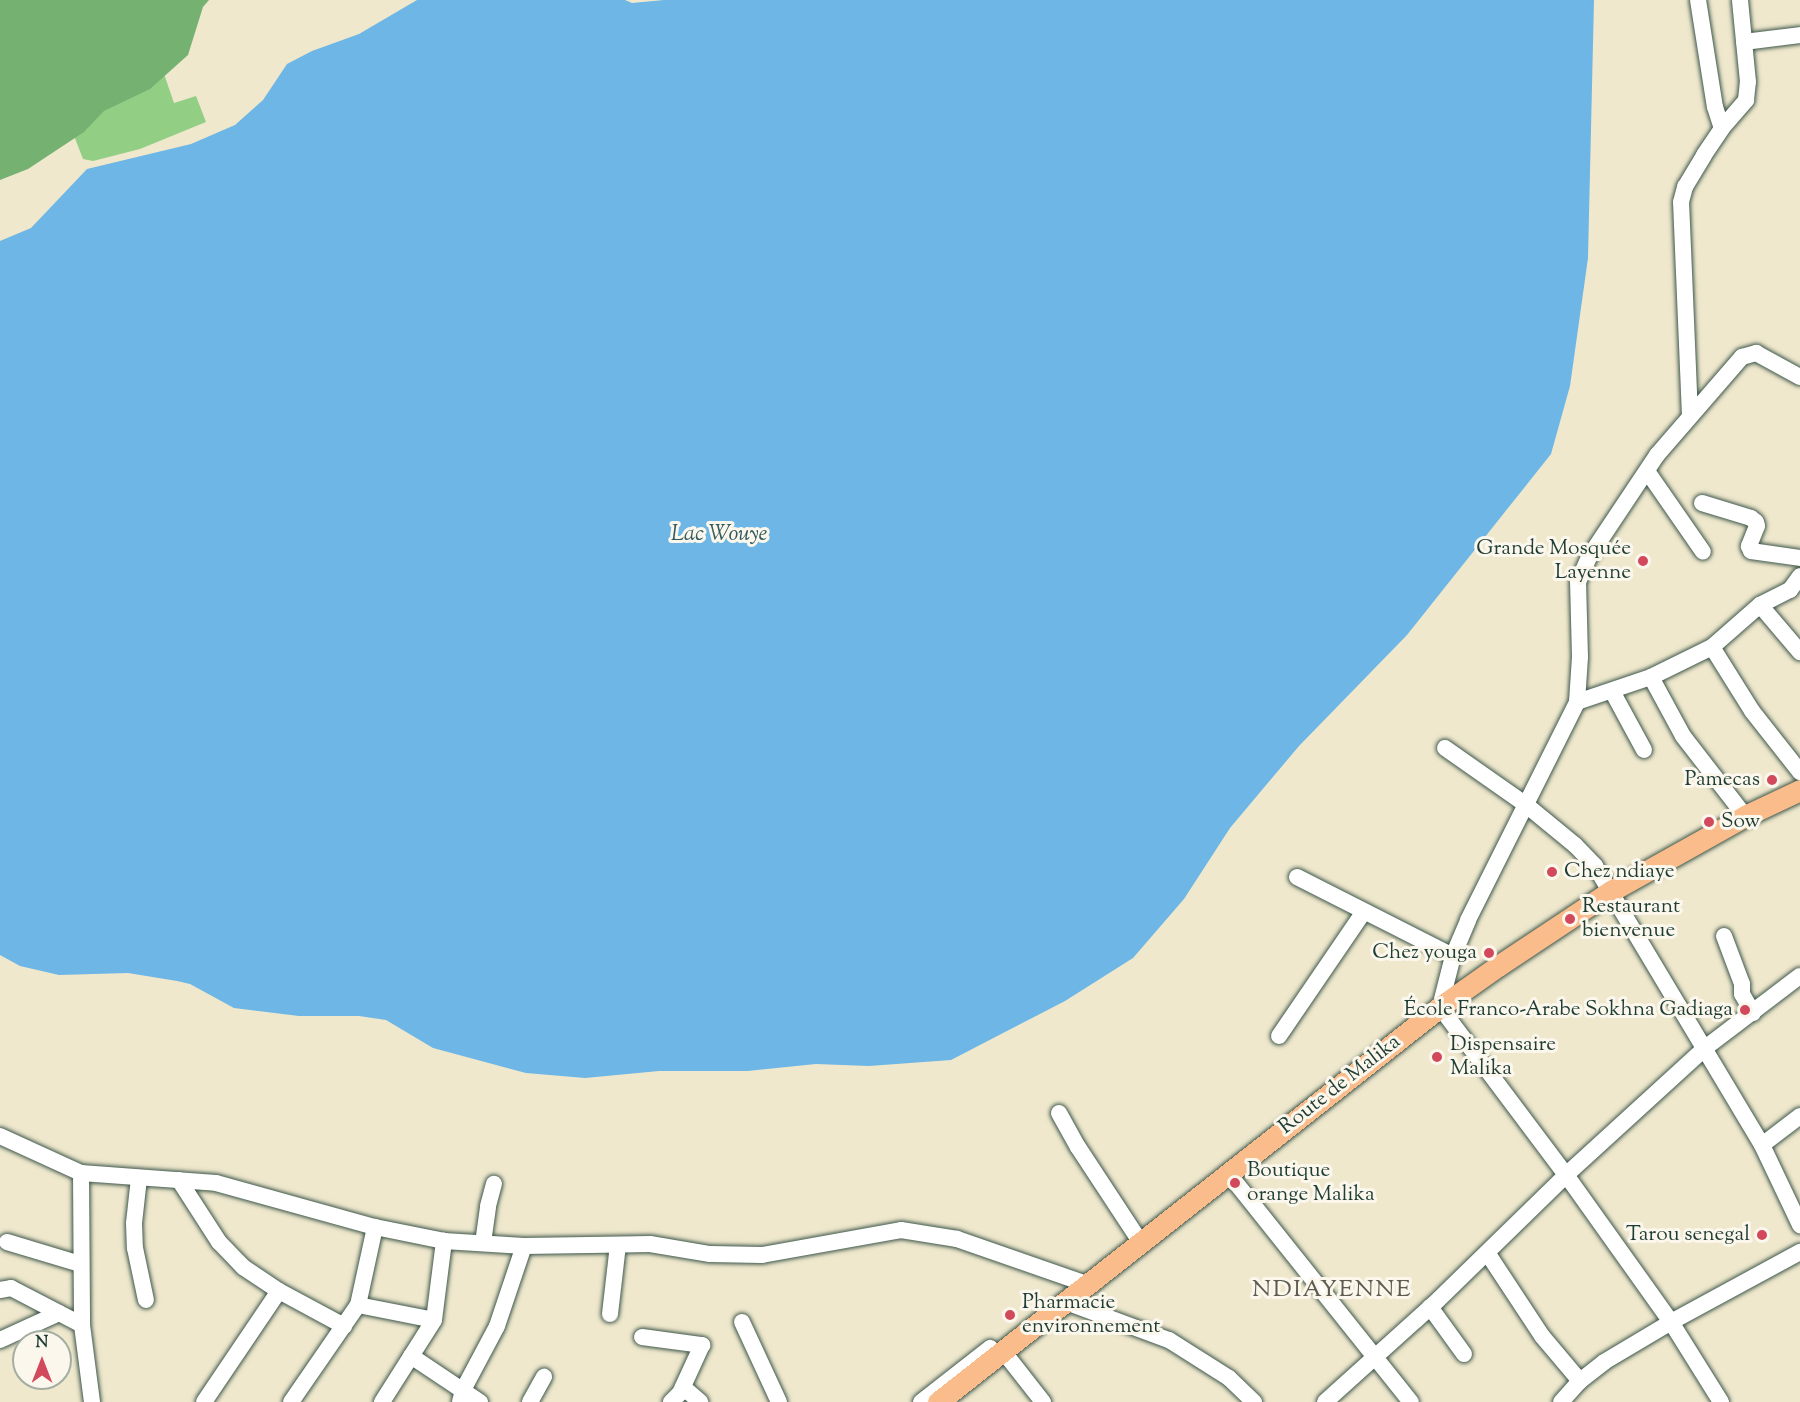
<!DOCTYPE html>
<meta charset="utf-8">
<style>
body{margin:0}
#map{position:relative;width:1800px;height:1402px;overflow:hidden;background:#efe8cd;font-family:"Sorts Mill Goudy",serif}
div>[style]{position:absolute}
.green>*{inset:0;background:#92cf85}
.forest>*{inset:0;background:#75b272}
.water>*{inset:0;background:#6db6e5}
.roads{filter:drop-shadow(0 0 2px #3e574b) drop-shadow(0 0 2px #3e574b)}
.minor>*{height:16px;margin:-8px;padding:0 8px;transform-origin:8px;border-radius:8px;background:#fff}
.major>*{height:21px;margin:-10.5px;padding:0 10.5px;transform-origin:10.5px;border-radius:10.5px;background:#fabc8b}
.dots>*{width:16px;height:16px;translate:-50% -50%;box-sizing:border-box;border:3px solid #fbf7ec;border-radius:50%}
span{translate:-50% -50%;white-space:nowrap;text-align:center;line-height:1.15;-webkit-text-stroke:6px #fbf7ec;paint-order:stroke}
.poi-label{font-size:21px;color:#1f3d34}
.right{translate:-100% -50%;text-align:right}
.left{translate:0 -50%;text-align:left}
.street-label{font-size:21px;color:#1f3d34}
.water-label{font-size:22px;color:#325b60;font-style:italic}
.quarter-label{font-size:24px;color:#5e5c50;letter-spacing:1.5px}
.north{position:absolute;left:12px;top:1330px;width:60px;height:60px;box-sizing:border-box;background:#fbf7ec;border:2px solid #a3ada2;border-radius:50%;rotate:0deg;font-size:16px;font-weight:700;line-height:24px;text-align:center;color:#1f3d34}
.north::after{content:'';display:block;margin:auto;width:21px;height:27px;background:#d1495b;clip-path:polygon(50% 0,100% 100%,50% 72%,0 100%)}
</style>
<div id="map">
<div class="green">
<div style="clip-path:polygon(0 0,57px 0,162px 68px,174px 103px,196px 96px,206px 122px,140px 149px,93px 161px,83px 159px,59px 97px)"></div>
</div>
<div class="forest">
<div style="clip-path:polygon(0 0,209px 0,203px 7px,188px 55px,150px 89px,104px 111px,84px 132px,28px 169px,0 180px)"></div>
</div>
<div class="water">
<div style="clip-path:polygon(417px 0,625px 0,632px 3px,664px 0,1594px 0,1588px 258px,1570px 386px,1551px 454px,1407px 635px,1299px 746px,1230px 828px,1184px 899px,1133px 958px,1065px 1001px,951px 1060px,869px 1066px,816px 1064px,748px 1071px,659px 1071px,585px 1078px,526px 1073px,433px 1048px,386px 1020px,359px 1016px,299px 1016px,234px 1008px,190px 984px,177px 981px,128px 973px,59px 975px,20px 966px,0 955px,0 241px,31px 228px,87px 169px,191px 144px,235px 125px,263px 100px,287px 64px,312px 51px,359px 34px)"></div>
</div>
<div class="roads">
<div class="minor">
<div style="left:1698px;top:0;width:108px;rotate:81deg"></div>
<div style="left:1715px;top:107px;width:22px;rotate:72deg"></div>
<div style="left:1744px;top:42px;width:56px;rotate:-7.1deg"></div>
<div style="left:1690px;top:416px;width:214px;rotate:-92.4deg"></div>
<div style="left:1681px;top:202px;width:16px;rotate:-75deg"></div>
<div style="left:1685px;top:187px;width:37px;rotate:-59deg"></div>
<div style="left:1704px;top:155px;width:32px;rotate:-56deg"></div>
<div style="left:1722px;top:128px;width:37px;rotate:-49deg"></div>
<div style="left:1746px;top:100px;width:18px;rotate:-84deg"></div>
<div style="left:1748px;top:82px;width:82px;rotate:-95.6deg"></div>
<div style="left:1647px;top:471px;width:98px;rotate:55.3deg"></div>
<div style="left:1702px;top:503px;width:51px;rotate:17deg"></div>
<div style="left:1751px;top:518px;width:6px;rotate:39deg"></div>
<div style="left:1756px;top:522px;width:4px;rotate:76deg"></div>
<div style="left:1757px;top:526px;width:22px;rotate:112deg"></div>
<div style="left:1749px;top:546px;width:5px;rotate:68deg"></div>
<div style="left:1751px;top:551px;width:49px;rotate:8.1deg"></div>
<div style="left:1760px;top:605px;width:62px;rotate:49.6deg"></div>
<div style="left:1712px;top:647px;width:75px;rotate:58deg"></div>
<div style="left:1752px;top:711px;width:78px;rotate:51.8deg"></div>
<div style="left:1651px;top:677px;width:67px;rotate:61.5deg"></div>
<div style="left:1683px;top:736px;width:101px;rotate:52.2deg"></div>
<div style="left:1612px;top:691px;width:67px;rotate:61.5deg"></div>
<div style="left:1577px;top:702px;width:78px;rotate:-18.7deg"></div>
<div style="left:1651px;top:677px;width:68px;rotate:-26.2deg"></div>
<div style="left:1712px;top:647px;width:64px;rotate:-41.2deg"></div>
<div style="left:1760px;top:605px;width:34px;rotate:-27deg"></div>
<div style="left:1790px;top:590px;width:17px;rotate:-54deg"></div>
<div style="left:1445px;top:748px;width:98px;rotate:35deg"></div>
<div style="left:1525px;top:804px;width:65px;rotate:39.4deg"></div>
<div style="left:1575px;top:845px;width:29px;rotate:46deg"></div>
<div style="left:1595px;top:866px;width:325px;rotate:59.1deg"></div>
<div style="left:1762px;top:1145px;width:89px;rotate:64.6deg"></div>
<div style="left:1297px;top:877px;width:175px;rotate:26.9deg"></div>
<div style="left:1724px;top:936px;width:51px;rotate:69.4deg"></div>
<div style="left:1742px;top:984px;width:10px;rotate:90deg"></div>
<div style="left:1742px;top:994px;width:22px;rotate:60deg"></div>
<div style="left:1279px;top:1036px;width:149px;rotate:-55.7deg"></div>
<div style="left:1059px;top:1113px;width:39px;rotate:61deg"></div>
<div style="left:1078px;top:1147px;width:115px;rotate:56.7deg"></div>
<div style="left:0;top:1136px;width:89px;rotate:24.6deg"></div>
<div style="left:81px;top:1173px;width:135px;rotate:4.2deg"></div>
<div style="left:216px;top:1183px;width:165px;rotate:15.5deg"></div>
<div style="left:375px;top:1227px;width:70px;rotate:11.5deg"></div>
<div style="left:444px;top:1241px;width:80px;rotate:3.6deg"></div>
<div style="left:524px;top:1246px;width:126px;rotate:-0.9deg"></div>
<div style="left:650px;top:1244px;width:61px;rotate:9.5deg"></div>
<div style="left:710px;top:1254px;width:52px;rotate:1.1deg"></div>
<div style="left:762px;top:1255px;width:141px;rotate:-10.2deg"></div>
<div style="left:901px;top:1230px;width:57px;rotate:9.1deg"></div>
<div style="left:957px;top:1239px;width:140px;rotate:19.2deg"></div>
<div style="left:1762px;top:1145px;width:48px;rotate:-37.3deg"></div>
<div style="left:81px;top:1173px;width:152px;rotate:89.6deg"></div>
<div style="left:82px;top:1325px;width:78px;rotate:82.6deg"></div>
<div style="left:1228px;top:1173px;width:293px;rotate:51.4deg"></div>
<div style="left:139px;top:1178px;width:45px;rotate:96.3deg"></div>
<div style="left:134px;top:1223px;width:25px;rotate:88deg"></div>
<div style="left:135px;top:1248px;width:53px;rotate:78.1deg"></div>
<div style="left:179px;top:1180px;width:74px;rotate:57.2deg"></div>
<div style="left:219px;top:1242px;width:35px;rotate:46deg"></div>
<div style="left:243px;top:1267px;width:43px;rotate:33.7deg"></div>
<div style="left:279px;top:1291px;width:74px;rotate:28.3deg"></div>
<div style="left:7px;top:1242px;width:76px;rotate:16.8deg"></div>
<div style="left:483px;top:1243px;width:37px;rotate:-82deg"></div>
<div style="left:488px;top:1206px;width:23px;rotate:-75deg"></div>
<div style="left:1488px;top:1254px;width:98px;rotate:56.6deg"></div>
<div style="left:1542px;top:1336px;width:59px;rotate:49.8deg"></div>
<div style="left:0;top:1290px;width:11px;rotate:-10deg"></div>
<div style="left:11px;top:1288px;width:80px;rotate:27.5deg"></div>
<div style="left:1066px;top:1302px;width:110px;rotate:20.3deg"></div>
<div style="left:1169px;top:1340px;width:71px;rotate:32.3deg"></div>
<div style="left:1229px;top:1378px;width:35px;rotate:44deg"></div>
<div style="left:358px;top:1305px;width:77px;rotate:11.2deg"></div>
<div style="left:1430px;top:1307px;width:58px;rotate:54.1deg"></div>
<div style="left:610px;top:1314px;width:69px;rotate:-83.4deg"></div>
<div style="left:742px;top:1322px;width:88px;rotate:65.2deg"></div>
<div style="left:642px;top:1337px;width:61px;rotate:7.6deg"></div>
<div style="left:702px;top:1345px;width:53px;rotate:114.6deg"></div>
<div style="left:680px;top:1393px;width:13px;rotate:135deg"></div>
<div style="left:0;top:1340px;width:65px;rotate:-24.6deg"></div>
<div style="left:1003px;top:1351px;width:65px;rotate:51.9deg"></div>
<div style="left:411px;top:1356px;width:83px;rotate:33.7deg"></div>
<div style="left:683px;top:1387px;width:23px;rotate:41deg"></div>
<div style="left:204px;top:1402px;width:134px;rotate:-56deg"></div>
<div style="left:291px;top:1402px;width:118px;rotate:-55.4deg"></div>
<div style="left:358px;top:1305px;width:80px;rotate:-77.7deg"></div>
<div style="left:382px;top:1402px;width:97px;rotate:-57.6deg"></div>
<div style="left:434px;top:1320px;width:80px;rotate:-82.8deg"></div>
<div style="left:460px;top:1402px;width:12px;rotate:-76deg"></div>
<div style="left:463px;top:1390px;width:72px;rotate:-62deg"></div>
<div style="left:497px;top:1326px;width:84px;rotate:-71.4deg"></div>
<div style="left:530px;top:1402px;width:29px;rotate:-61deg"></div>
<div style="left:921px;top:1402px;width:88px;rotate:-38deg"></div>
<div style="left:1325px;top:1402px;width:147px;rotate:-42deg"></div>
<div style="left:1434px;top:1304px;width:185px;rotate:-44.3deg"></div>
<div style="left:1566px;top:1175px;width:188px;rotate:-42.4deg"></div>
<div style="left:1705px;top:1048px;width:119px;rotate:-37.2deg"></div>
<div style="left:1561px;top:1402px;width:28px;rotate:-48deg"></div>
<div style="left:1580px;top:1381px;width:31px;rotate:-38deg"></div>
<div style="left:1604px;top:1362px;width:78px;rotate:-30.8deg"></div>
<div style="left:1671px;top:1322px;width:147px;rotate:-28.5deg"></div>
<div style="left:1721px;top:1402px;width:94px;rotate:-122deg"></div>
<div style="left:1671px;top:1322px;width:181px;rotate:-125.5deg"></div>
<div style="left:1566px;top:1175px;width:210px;rotate:-126.9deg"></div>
<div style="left:1440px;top:1007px;width:53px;rotate:-75.7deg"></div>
<div style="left:1453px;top:956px;width:39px;rotate:-67deg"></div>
<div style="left:1468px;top:920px;width:244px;rotate:-63.4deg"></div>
<div style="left:1577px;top:702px;width:45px;rotate:-86.2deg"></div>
<div style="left:1580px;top:657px;width:75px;rotate:-91.5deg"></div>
<div style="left:1578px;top:582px;width:27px;rotate:-66deg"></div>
<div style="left:1589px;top:557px;width:123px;rotate:-56.3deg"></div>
<div style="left:1657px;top:455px;width:130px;rotate:-49.1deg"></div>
<div style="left:1742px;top:357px;width:15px;rotate:-16deg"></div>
<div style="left:1756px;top:353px;width:50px;rotate:28.6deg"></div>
</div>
<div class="major">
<div style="left:938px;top:1402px;width:639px;rotate:-38.2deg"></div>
<div style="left:1440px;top:1007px;width:71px;rotate:-35.3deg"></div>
<div style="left:1498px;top:966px;width:136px;rotate:-33.6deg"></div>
<div style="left:1611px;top:891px;width:154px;rotate:-29.2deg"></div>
<div style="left:1745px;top:816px;width:61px;rotate:-25.3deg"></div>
</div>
</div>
<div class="dots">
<div style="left:1643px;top:561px;background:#d1495b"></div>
<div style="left:1772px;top:780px;background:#d1495b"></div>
<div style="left:1709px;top:822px;background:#d1495b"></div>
<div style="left:1552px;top:872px;background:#d1495b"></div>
<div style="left:1570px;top:919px;background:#d1495b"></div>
<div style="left:1489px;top:953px;background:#d1495b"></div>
<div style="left:1745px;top:1010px;background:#d1495b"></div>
<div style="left:1437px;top:1057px;background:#d1495b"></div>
<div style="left:1235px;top:1183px;background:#d1495b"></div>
<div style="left:1762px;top:1235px;background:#d1495b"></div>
<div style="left:1010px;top:1315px;background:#d1495b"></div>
</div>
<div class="poi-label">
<span class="right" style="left:1631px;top:561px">Grande Mosquée<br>Layenne</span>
<span class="right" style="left:1760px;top:780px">Pamecas</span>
<span class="left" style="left:1721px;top:822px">Sow</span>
<span class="left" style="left:1564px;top:872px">Chez ndiaye</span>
<span class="left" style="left:1582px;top:919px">Restaurant<br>bienvenue</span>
<span class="right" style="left:1477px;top:953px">Chez youga</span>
<span class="right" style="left:1733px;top:1010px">École Franco-Arabe Sokhna Gadiaga</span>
<span class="left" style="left:1450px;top:1057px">Dispensaire<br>Malika</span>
<span class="left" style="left:1247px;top:1183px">Boutique<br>orange Malika</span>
<span class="right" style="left:1750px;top:1235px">Tarou senegal</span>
<span class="left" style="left:1022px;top:1315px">Pharmacie<br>environnement</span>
</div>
<div class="street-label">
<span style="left:1340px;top:1085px;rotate:-38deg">Route de Malika</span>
</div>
<div class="water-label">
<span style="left:719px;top:536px">Lac Wouye</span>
</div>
<div class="quarter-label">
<span style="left:1332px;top:1291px">NDIAYENNE</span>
</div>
<div class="north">N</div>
</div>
